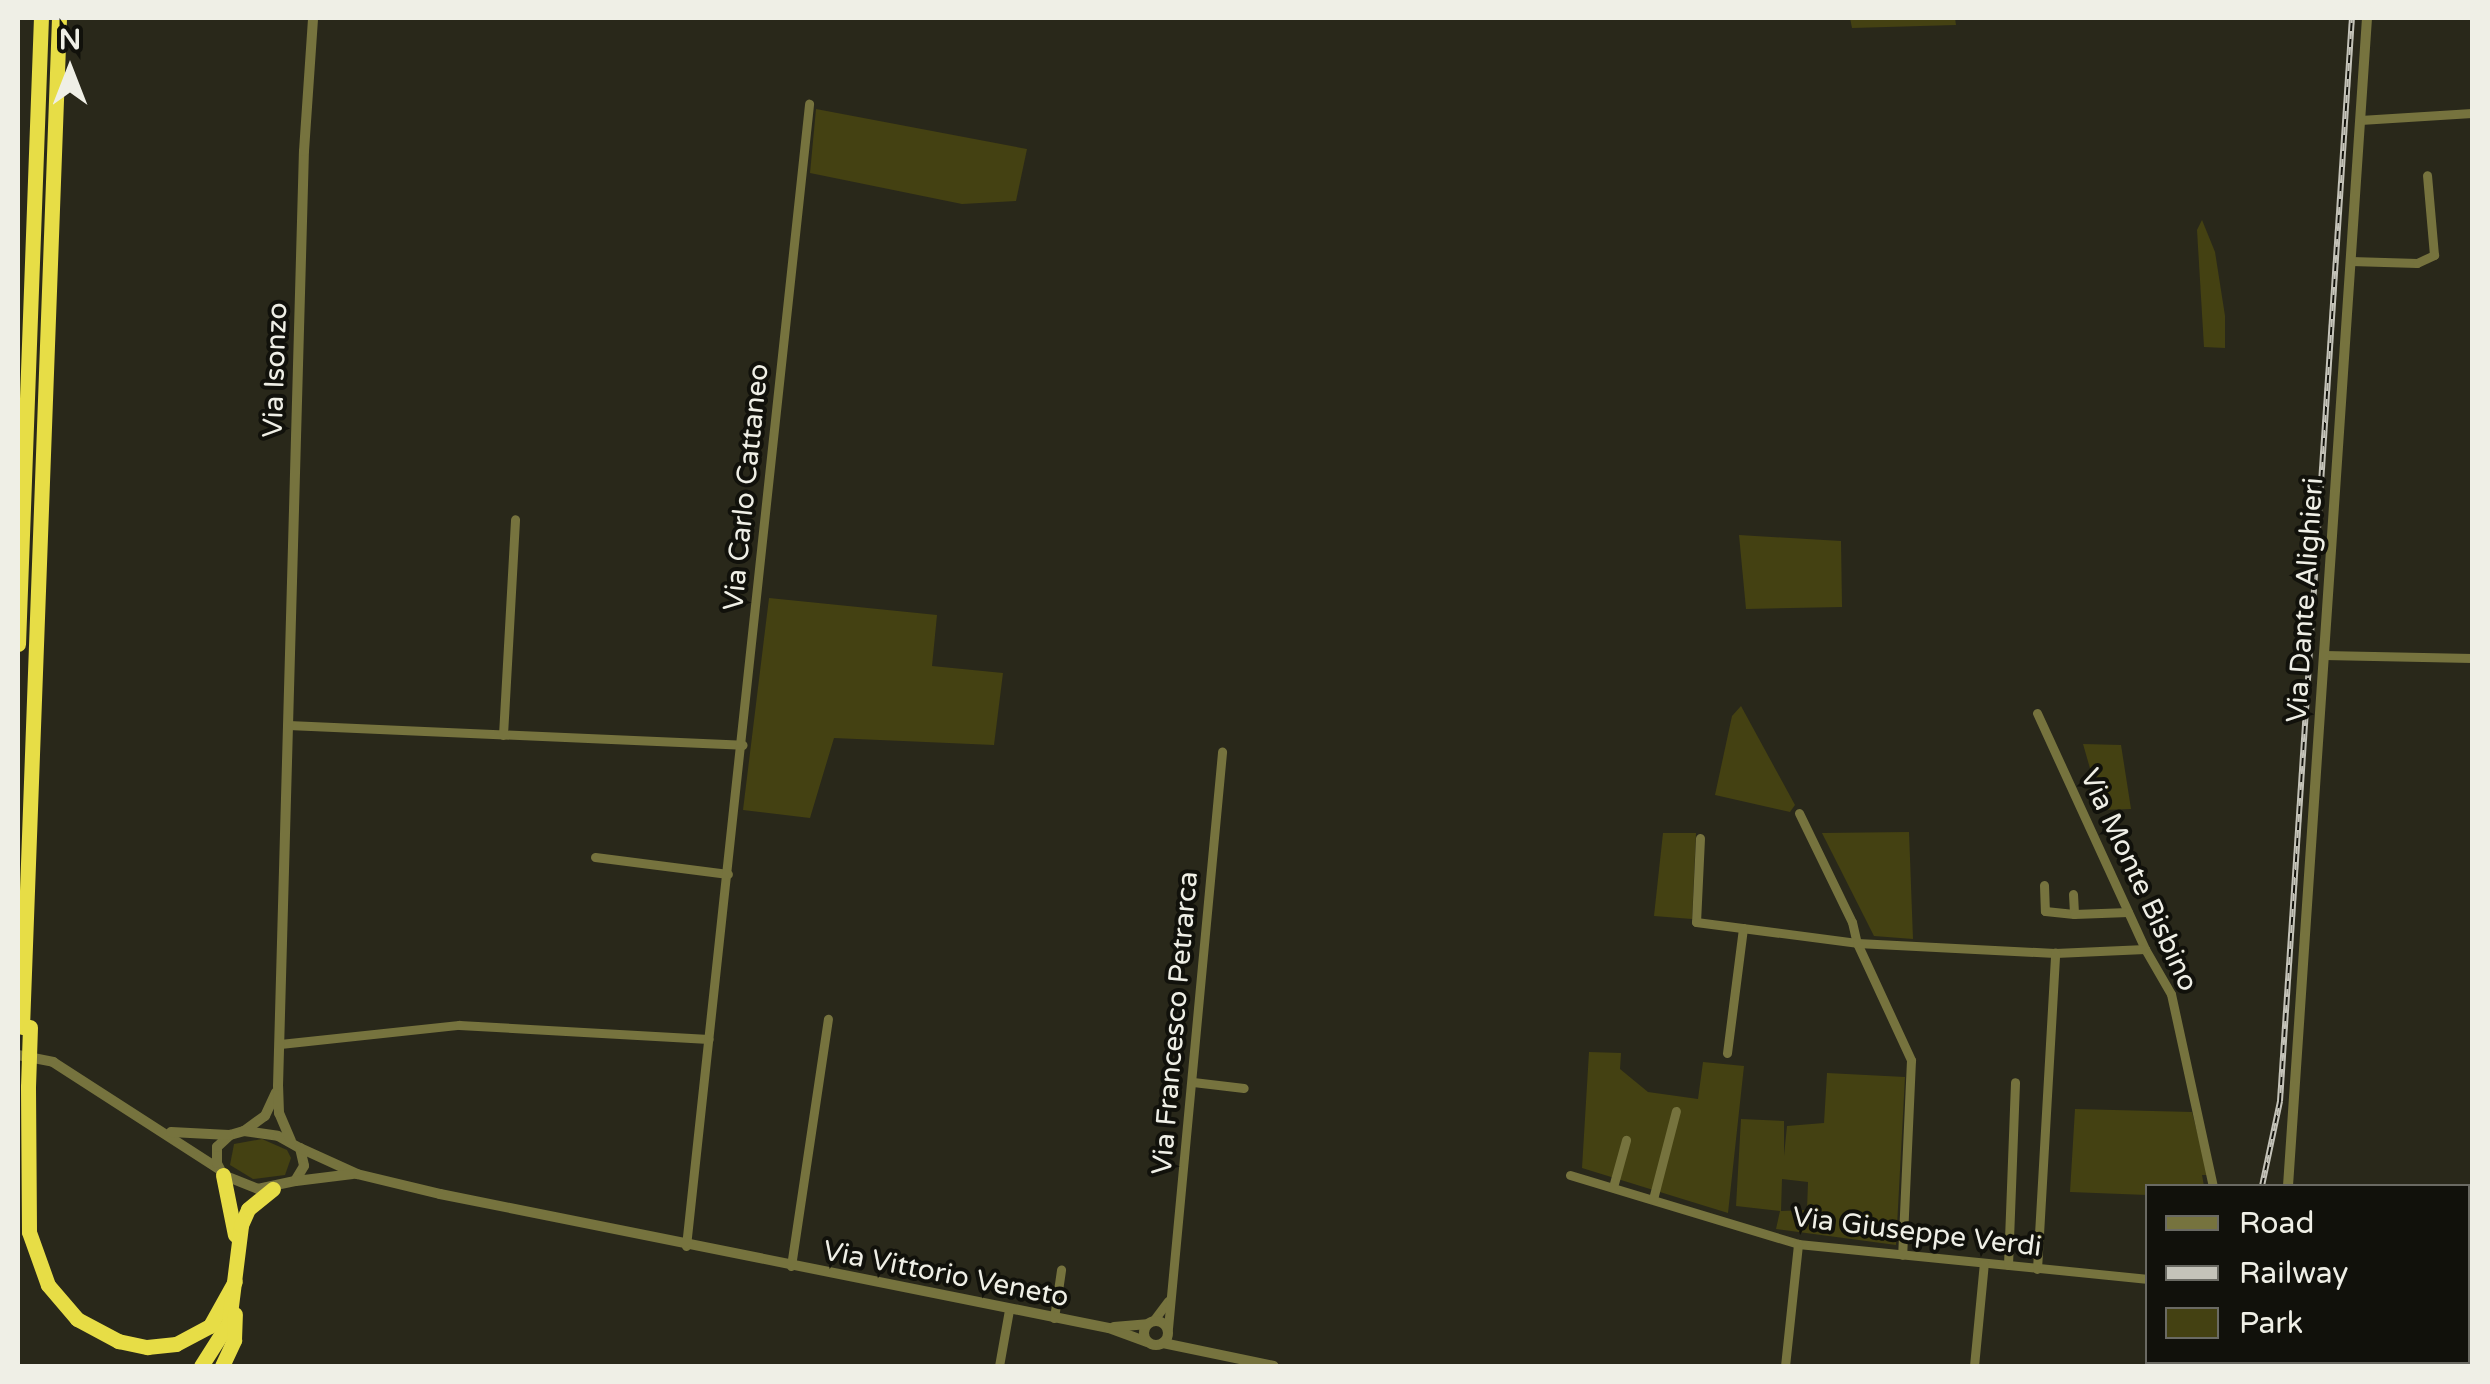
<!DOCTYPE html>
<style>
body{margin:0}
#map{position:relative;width:2490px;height:1384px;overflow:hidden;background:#29281a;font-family:"Varela Round",sans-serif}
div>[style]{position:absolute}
.green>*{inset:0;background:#444112}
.minor>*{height:9px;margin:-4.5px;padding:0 4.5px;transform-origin:4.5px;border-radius:4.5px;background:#76733e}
.tertiary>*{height:10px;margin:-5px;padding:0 5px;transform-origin:5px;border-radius:5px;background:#76733e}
.tertiary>.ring{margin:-5px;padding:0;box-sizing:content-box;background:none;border:10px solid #76733e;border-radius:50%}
.motorway>*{height:15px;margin:-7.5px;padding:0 7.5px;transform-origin:7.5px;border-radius:7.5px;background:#e7dd46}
.rail>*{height:6px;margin-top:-3px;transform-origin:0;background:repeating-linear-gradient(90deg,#11110b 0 8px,#c4c3b9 0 16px);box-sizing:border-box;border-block:2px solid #c4c3b9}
.motorway-bridge>*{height:15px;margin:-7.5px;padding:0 7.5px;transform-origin:7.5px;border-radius:7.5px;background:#e7dd46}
span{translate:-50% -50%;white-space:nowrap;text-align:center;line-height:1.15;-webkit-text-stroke:8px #11110b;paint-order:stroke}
.street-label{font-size:28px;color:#efefe6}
.frame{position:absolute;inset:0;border:20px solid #efefe6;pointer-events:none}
.legend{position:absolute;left:2145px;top:1184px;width:325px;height:180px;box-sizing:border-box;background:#11110b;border:2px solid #6a6a63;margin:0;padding:12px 18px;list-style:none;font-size:30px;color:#efefe6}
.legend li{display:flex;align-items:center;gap:20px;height:50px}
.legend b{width:50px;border:2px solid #6a6a63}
.north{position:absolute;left:20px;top:20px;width:100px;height:100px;-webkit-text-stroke:8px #11110b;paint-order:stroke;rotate:0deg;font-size:28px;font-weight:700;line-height:40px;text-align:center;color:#efefe6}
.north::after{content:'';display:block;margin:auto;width:35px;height:45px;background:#efefe6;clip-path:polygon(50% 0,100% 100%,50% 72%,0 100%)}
</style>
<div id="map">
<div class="green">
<div style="clip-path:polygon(1850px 18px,1955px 18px,1956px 25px,1852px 28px)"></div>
<div style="clip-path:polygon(816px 109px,1027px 149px,1016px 201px,962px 204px,810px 173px)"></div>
<div style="clip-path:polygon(2202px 220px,2215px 252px,2225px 316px,2225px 348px,2204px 347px,2197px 230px)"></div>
<div style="clip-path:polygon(1739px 535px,1841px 541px,1842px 607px,1746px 609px)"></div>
<div style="clip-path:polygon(769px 598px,937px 615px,932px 666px,1003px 673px,994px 745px,834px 738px,810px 818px,743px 810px)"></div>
<div style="clip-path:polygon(1741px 706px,1795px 805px,1790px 812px,1715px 795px,1732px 716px)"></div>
<div style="clip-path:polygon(2083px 744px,2121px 745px,2131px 809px,2102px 810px)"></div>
<div style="clip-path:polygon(1909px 832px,1913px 939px,1874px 936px,1822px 833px)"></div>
<div style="clip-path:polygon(1663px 833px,1696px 833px,1692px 919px,1654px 916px)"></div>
<div style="clip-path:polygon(1589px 1052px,1621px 1053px,1620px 1069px,1648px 1092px,1698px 1099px,1703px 1062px,1744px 1066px,1728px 1213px,1582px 1168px)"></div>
<div style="clip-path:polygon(evenodd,1827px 1073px,1905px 1077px,1896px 1245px,1776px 1229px,1780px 1211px,1736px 1206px,1741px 1119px,1784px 1121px,1784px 1156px,1787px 1126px,1824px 1123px,1827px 1073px,1782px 1179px,1808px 1182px,1807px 1210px,1781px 1211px,1782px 1179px)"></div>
<div style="clip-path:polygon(2075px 1109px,2192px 1112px,2208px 1175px,2202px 1175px,2204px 1186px,2148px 1186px,2147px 1195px,2070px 1192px)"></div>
<div style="clip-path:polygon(262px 1139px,287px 1150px,291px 1158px,285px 1175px,253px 1179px,230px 1165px,234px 1144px)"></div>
</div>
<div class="minor">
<div style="left:2360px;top:120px;width:112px;rotate:-3.6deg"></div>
<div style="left:2351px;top:261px;width:66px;rotate:1.7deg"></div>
<div style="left:2417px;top:263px;width:19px;rotate:-25deg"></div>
<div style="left:2434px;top:255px;width:80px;rotate:-95deg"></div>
<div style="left:2324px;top:655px;width:148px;rotate:1.2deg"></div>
<div style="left:2037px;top:713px;width:260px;rotate:65.4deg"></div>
<div style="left:2145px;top:949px;width:52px;rotate:60deg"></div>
<div style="left:2171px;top:994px;width:197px;rotate:77.7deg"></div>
<div style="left:288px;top:725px;width:455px;rotate:2.5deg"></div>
<div style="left:503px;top:735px;width:216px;rotate:-86.8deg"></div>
<div style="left:1799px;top:813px;width:121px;rotate:64.1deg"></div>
<div style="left:1852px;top:922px;width:22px;rotate:77deg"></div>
<div style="left:1857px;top:943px;width:129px;rotate:65.2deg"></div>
<div style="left:1911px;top:1060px;width:195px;rotate:92.6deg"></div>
<div style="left:1700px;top:838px;width:84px;rotate:92.7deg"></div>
<div style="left:1696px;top:922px;width:162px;rotate:7.4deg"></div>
<div style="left:1857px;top:943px;width:198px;rotate:2.9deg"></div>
<div style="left:2055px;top:953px;width:90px;rotate:-2.5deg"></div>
<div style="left:595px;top:857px;width:134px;rotate:7.3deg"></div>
<div style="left:2044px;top:885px;width:26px;rotate:88deg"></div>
<div style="left:2045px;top:911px;width:29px;rotate:6deg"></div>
<div style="left:2073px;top:894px;width:20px;rotate:87deg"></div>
<div style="left:2074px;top:914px;width:54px;rotate:-2.1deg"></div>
<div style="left:280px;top:1044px;width:180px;rotate:-6.1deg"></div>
<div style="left:459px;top:1025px;width:250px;rotate:3.2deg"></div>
<div style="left:1727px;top:1053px;width:126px;rotate:-82.7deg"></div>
<div style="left:1193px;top:1082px;width:51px;rotate:6.7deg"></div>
<div style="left:1570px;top:1175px;width:238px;rotate:16.8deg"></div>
<div style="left:1798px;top:1244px;width:352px;rotate:5.7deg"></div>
<div style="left:1613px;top:1187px;width:49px;rotate:-74.5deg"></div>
<div style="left:2468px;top:1194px;width:4px;rotate:-14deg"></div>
<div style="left:1653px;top:1199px;width:91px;rotate:-75.4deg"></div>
<div style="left:686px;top:1246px;width:1149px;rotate:-83.85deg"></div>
<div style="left:2008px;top:1265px;width:183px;rotate:-87.8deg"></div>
<div style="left:791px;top:1266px;width:250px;rotate:-81.5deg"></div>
<div style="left:2037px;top:1269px;width:317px;rotate:-86.7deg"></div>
<div style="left:1054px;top:1318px;width:49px;rotate:-81.7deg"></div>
<div style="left:1153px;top:1321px;width:25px;rotate:-53deg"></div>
<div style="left:1168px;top:1328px;width:579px;rotate:-84.64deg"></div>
<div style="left:999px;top:1366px;width:57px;rotate:-79.9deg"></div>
<div style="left:1785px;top:1366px;width:123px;rotate:-83.9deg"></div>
<div style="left:1974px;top:1366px;width:103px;rotate:-84.5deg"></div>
</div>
<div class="tertiary">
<div style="left:18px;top:1055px;width:36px;rotate:11deg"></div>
<div style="left:53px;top:1062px;width:197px;rotate:32.8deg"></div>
<div style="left:244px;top:1131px;width:34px;rotate:8deg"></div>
<div style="left:278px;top:1136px;width:25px;rotate:29deg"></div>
<div style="left:300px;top:1148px;width:18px;rotate:77deg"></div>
<div style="left:304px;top:1166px;width:17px;rotate:121deg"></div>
<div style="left:295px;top:1181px;width:38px;rotate:168deg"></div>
<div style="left:258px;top:1189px;width:38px;rotate:-158deg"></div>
<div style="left:223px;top:1175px;width:13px;rotate:-117deg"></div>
<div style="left:217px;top:1163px;width:16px;rotate:-90deg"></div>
<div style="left:217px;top:1147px;width:18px;rotate:-43deg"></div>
<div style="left:230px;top:1135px;width:15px;rotate:-16deg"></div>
<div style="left:244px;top:1131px;width:26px;rotate:-36deg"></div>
<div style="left:265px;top:1116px;width:26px;rotate:-65deg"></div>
<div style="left:171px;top:1132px;width:58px;rotate:3deg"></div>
<div style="left:291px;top:1141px;width:30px;rotate:-113deg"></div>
<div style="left:279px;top:1113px;width:27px;rotate:-92deg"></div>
<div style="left:278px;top:1086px;width:935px;rotate:-88.41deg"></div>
<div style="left:304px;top:151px;width:133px;rotate:-86.1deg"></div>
<div style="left:300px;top:1148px;width:63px;rotate:24.5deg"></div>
<div style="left:357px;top:1174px;width:85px;rotate:13.5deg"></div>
<div style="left:440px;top:1194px;width:682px;rotate:11.33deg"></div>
<div style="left:1109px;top:1328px;width:40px;rotate:20.2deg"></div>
<div style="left:296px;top:1181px;width:57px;rotate:-7deg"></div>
<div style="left:2288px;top:1186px;width:1171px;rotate:-86.13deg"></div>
<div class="ring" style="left:1144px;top:1321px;width:14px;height:14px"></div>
<div style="left:1114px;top:1327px;width:33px;rotate:-5deg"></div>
<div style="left:1163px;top:1343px;width:113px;rotate:11.7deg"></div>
<div style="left:2220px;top:1366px;width:4px;rotate:-90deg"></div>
<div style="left:2275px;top:1366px;width:4px;rotate:-90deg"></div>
</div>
<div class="motorway">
<div style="left:18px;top:644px;width:626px;rotate:-87.9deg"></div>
<div style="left:22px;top:1027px;width:1010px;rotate:-87.9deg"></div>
<div style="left:28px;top:1087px;width:145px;rotate:89.6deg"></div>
<div style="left:29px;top:1232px;width:56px;rotate:70.3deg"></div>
<div style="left:48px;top:1285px;width:45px;rotate:49.5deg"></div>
<div style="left:77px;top:1319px;width:47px;rotate:28.2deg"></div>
<div style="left:118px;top:1341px;width:30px;rotate:12deg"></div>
<div style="left:147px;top:1347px;width:29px;rotate:-6deg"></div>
<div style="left:176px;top:1344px;width:38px;rotate:-28deg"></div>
<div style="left:210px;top:1326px;width:51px;rotate:-60.9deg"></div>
<div style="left:223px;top:1175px;width:61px;rotate:78.7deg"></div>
<div style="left:201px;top:1366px;width:52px;rotate:-57.5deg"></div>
<div style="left:229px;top:1322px;width:98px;rotate:-82.9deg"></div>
<div style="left:241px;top:1225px;width:17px;rotate:-66deg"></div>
<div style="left:248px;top:1209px;width:32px;rotate:-39deg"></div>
<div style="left:222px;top:1366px;width:29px;rotate:-65deg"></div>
<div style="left:234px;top:1340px;width:26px;rotate:-88deg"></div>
</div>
<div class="rail">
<div style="left:2262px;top:1186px;width:87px;rotate:-78deg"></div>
<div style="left:2280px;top:1101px;width:1085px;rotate:-86.2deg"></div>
<div style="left:2195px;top:1366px;width:4px;rotate:-63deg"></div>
</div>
<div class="motorway-bridge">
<div style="left:28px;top:1087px;width:60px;rotate:-88.1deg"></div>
</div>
<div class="street-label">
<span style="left:275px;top:370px;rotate:-88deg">Via Isonzo</span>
<span style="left:746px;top:487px;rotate:-84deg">Via Carlo Cattaneo</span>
<span style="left:2305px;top:600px;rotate:-86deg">Via Dante Alighieri</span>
<span style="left:2139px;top:880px;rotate:65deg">Via Monte Bisbino</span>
<span style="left:1175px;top:1023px;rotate:-85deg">Via Francesco Petrarca</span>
<span style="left:1917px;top:1232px;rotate:7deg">Via Giuseppe Verdi</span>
<span style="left:946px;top:1274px;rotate:11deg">Via Vittorio Veneto</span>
</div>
<div class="frame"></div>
<ul class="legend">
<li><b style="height:12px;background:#76733e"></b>Road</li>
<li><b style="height:12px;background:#c4c3b9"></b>Railway</li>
<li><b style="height:28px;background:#444112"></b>Park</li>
</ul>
<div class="north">N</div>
</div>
